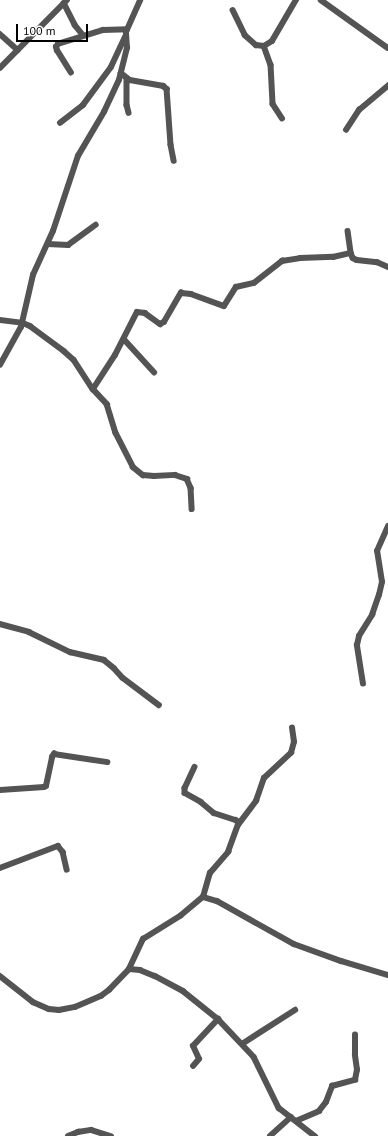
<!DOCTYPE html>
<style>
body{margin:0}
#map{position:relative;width:388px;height:1136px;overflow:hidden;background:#fff;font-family:"PT Sans",sans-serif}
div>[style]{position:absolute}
.minor>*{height:5.5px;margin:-2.75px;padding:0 2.75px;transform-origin:2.75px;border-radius:2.75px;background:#545454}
span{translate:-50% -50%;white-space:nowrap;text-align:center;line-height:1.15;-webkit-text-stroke:3px #fff;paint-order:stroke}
.scale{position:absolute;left:16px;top:24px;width:72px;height:18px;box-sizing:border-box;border:2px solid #000;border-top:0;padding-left:5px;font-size:12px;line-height:14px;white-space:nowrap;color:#000;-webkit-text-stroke:3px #fff;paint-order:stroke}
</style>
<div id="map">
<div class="minor">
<div style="left:321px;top:0;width:82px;rotate:35.6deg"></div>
<div style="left:64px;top:3px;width:25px;rotate:63deg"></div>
<div style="left:75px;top:25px;width:13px;rotate:51deg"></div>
<div style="left:233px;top:10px;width:28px;rotate:64deg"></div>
<div style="left:245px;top:35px;width:15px;rotate:42deg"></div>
<div style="left:256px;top:45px;width:8px;rotate:7deg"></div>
<div style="left:264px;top:46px;width:9px;rotate:-32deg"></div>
<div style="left:272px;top:41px;width:48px;rotate:-59.7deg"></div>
<div style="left:0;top:34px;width:24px;rotate:42deg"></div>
<div style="left:264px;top:46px;width:20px;rotate:70deg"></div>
<div style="left:271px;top:65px;width:39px;rotate:87deg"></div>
<div style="left:273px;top:104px;width:17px;rotate:57deg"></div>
<div style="left:0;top:68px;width:95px;rotate:-45.4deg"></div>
<div style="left:71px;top:73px;width:26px;rotate:-122deg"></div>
<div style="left:57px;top:51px;width:4px;rotate:-104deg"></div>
<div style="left:56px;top:47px;width:4px;rotate:-56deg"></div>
<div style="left:58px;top:44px;width:47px;rotate:-17.3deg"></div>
<div style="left:103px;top:30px;width:24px;rotate:-2deg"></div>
<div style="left:121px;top:73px;width:11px;rotate:38deg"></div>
<div style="left:130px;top:80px;width:34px;rotate:10deg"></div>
<div style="left:163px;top:86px;width:5px;rotate:37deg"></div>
<div style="left:167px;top:89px;width:56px;rotate:85.9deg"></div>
<div style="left:171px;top:145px;width:16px;rotate:79deg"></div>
<div style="left:127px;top:78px;width:27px;rotate:90deg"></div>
<div style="left:127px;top:105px;width:8px;rotate:76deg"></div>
<div style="left:60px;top:123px;width:29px;rotate:-38deg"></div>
<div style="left:83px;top:105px;width:47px;rotate:-53.6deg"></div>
<div style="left:111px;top:67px;width:33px;rotate:-65deg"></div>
<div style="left:346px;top:130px;width:24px;rotate:-57deg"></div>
<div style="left:359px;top:110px;width:38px;rotate:-40deg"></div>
<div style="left:348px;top:231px;width:22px;rotate:82deg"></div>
<div style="left:351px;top:253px;width:5px;rotate:68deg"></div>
<div style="left:353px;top:258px;width:4px;rotate:27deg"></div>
<div style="left:357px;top:260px;width:20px;rotate:6deg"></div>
<div style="left:377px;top:262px;width:12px;rotate:24deg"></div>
<div style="left:48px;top:244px;width:20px;rotate:3deg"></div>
<div style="left:68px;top:245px;width:34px;rotate:-36deg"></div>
<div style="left:0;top:320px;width:23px;rotate:7deg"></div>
<div style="left:23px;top:323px;width:8px;rotate:23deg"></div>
<div style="left:30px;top:326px;width:42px;rotate:36.3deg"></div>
<div style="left:64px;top:351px;width:13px;rotate:42deg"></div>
<div style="left:74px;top:360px;width:35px;rotate:57deg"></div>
<div style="left:93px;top:389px;width:21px;rotate:47deg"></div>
<div style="left:107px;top:404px;width:30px;rotate:73deg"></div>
<div style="left:116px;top:433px;width:38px;rotate:63deg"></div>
<div style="left:133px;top:467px;width:13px;rotate:39deg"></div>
<div style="left:143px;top:475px;width:11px;rotate:5deg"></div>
<div style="left:154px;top:476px;width:21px;rotate:-3deg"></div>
<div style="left:175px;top:475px;width:13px;rotate:18deg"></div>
<div style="left:187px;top:479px;width:10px;rotate:66deg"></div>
<div style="left:191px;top:488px;width:21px;rotate:87deg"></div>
<div style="left:124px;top:339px;width:45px;rotate:47.7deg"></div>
<div style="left:0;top:365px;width:43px;rotate:-61.1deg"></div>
<div style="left:21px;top:327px;width:53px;rotate:-77deg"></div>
<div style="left:33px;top:275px;width:48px;rotate:-65.6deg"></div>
<div style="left:53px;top:231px;width:79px;rotate:-71.6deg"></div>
<div style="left:78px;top:156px;width:51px;rotate:-59.4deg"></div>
<div style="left:104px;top:112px;width:35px;rotate:-65deg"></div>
<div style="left:119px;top:80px;width:33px;rotate:-76deg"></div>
<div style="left:127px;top:48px;width:16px;rotate:-94deg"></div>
<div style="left:126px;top:32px;width:35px;rotate:-66deg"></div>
<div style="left:93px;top:389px;width:40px;rotate:-57.1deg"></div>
<div style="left:115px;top:355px;width:48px;rotate:-62.9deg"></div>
<div style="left:137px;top:312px;width:8px;rotate:7deg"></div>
<div style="left:145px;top:313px;width:19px;rotate:36deg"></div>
<div style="left:160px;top:324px;width:4px;rotate:-27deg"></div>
<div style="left:164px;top:322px;width:34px;rotate:-60deg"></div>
<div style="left:181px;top:293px;width:10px;rotate:6deg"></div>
<div style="left:191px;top:294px;width:35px;rotate:20deg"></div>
<div style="left:224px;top:306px;width:22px;rotate:-58deg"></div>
<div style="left:236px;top:287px;width:18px;rotate:-13deg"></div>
<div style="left:254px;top:283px;width:36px;rotate:-38deg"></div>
<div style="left:282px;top:261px;width:18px;rotate:-9deg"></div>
<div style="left:300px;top:258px;width:33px;rotate:-2deg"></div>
<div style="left:333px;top:257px;width:18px;rotate:-13deg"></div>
<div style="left:0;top:624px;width:30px;rotate:15deg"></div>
<div style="left:29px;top:632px;width:46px;rotate:26deg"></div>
<div style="left:70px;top:652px;width:35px;rotate:13deg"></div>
<div style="left:104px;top:660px;width:13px;rotate:39deg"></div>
<div style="left:114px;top:668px;width:13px;rotate:48deg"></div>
<div style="left:123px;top:678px;width:45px;rotate:36.9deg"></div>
<div style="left:363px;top:684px;width:39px;rotate:-99deg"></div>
<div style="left:357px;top:645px;width:9px;rotate:-77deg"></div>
<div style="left:359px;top:636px;width:25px;rotate:-58deg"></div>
<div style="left:372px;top:615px;width:21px;rotate:-71deg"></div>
<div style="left:379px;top:595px;width:13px;rotate:-77deg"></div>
<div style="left:382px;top:582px;width:31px;rotate:-99deg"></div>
<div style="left:377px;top:551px;width:27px;rotate:-66deg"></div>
<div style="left:195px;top:767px;width:23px;rotate:115deg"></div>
<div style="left:185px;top:788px;width:5px;rotate:90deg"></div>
<div style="left:185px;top:793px;width:18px;rotate:29deg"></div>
<div style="left:201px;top:802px;width:17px;rotate:40deg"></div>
<div style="left:214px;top:813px;width:23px;rotate:18deg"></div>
<div style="left:236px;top:820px;width:4px;rotate:45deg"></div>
<div style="left:0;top:790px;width:44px;rotate:-3.9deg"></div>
<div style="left:44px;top:787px;width:2px;rotate:-27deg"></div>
<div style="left:46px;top:786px;width:30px;rotate:-78deg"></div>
<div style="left:52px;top:757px;width:4px;rotate:-56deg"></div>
<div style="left:54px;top:754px;width:54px;rotate:8.6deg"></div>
<div style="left:0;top:868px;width:62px;rotate:-20.8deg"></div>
<div style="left:58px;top:846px;width:8px;rotate:50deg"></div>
<div style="left:63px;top:852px;width:18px;rotate:77deg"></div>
<div style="left:203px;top:897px;width:15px;rotate:16deg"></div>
<div style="left:217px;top:901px;width:88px;rotate:29.2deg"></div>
<div style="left:294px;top:944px;width:50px;rotate:19.9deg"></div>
<div style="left:341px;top:961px;width:49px;rotate:16.6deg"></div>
<div style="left:129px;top:969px;width:33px;rotate:-65deg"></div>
<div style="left:143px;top:939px;width:44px;rotate:-31.9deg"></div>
<div style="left:180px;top:916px;width:30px;rotate:-40deg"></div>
<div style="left:203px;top:897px;width:25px;rotate:-74deg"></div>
<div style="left:210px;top:873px;width:28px;rotate:-49deg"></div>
<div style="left:228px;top:852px;width:29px;rotate:-70deg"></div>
<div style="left:238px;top:825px;width:30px;rotate:-53deg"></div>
<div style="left:256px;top:801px;width:24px;rotate:-71deg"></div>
<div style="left:264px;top:778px;width:37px;rotate:-43deg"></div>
<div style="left:291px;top:753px;width:11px;rotate:-75deg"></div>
<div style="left:294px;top:742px;width:14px;rotate:-98deg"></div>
<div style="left:0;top:976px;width:42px;rotate:38.2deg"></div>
<div style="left:33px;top:1002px;width:17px;rotate:24deg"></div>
<div style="left:49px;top:1009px;width:10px;rotate:6deg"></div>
<div style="left:59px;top:1010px;width:16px;rotate:-11deg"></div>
<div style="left:75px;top:1007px;width:28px;rotate:-23deg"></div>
<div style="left:101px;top:996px;width:10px;rotate:-37deg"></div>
<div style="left:109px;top:990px;width:29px;rotate:-46deg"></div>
<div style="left:129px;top:969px;width:11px;rotate:5deg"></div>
<div style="left:140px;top:970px;width:16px;rotate:22deg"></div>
<div style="left:155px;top:976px;width:32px;rotate:28deg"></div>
<div style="left:183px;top:991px;width:45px;rotate:38.7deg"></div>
<div style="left:218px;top:1019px;width:52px;rotate:46.5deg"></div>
<div style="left:254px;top:1057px;width:57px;rotate:63.9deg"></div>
<div style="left:279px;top:1108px;width:46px;rotate:37.9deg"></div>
<div style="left:242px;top:1044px;width:63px;rotate:-32.7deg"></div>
<div style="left:193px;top:1066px;width:9px;rotate:-49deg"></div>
<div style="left:199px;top:1059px;width:14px;rotate:-115deg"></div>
<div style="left:193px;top:1046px;width:37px;rotate:-47deg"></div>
<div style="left:296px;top:1121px;width:25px;rotate:-23deg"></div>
<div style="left:319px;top:1111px;width:11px;rotate:-52deg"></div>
<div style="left:326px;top:1102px;width:17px;rotate:-69deg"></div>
<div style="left:332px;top:1086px;width:24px;rotate:-15deg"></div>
<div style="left:355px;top:1080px;width:10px;rotate:-79deg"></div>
<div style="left:357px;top:1070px;width:15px;rotate:-98deg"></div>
<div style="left:355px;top:1055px;width:20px;rotate:-90deg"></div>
<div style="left:68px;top:1136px;width:11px;rotate:-22deg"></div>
<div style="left:78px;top:1132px;width:13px;rotate:-9deg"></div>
<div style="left:91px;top:1130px;width:21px;rotate:17deg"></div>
<div style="left:270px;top:1136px;width:28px;rotate:-42deg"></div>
</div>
<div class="scale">100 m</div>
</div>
